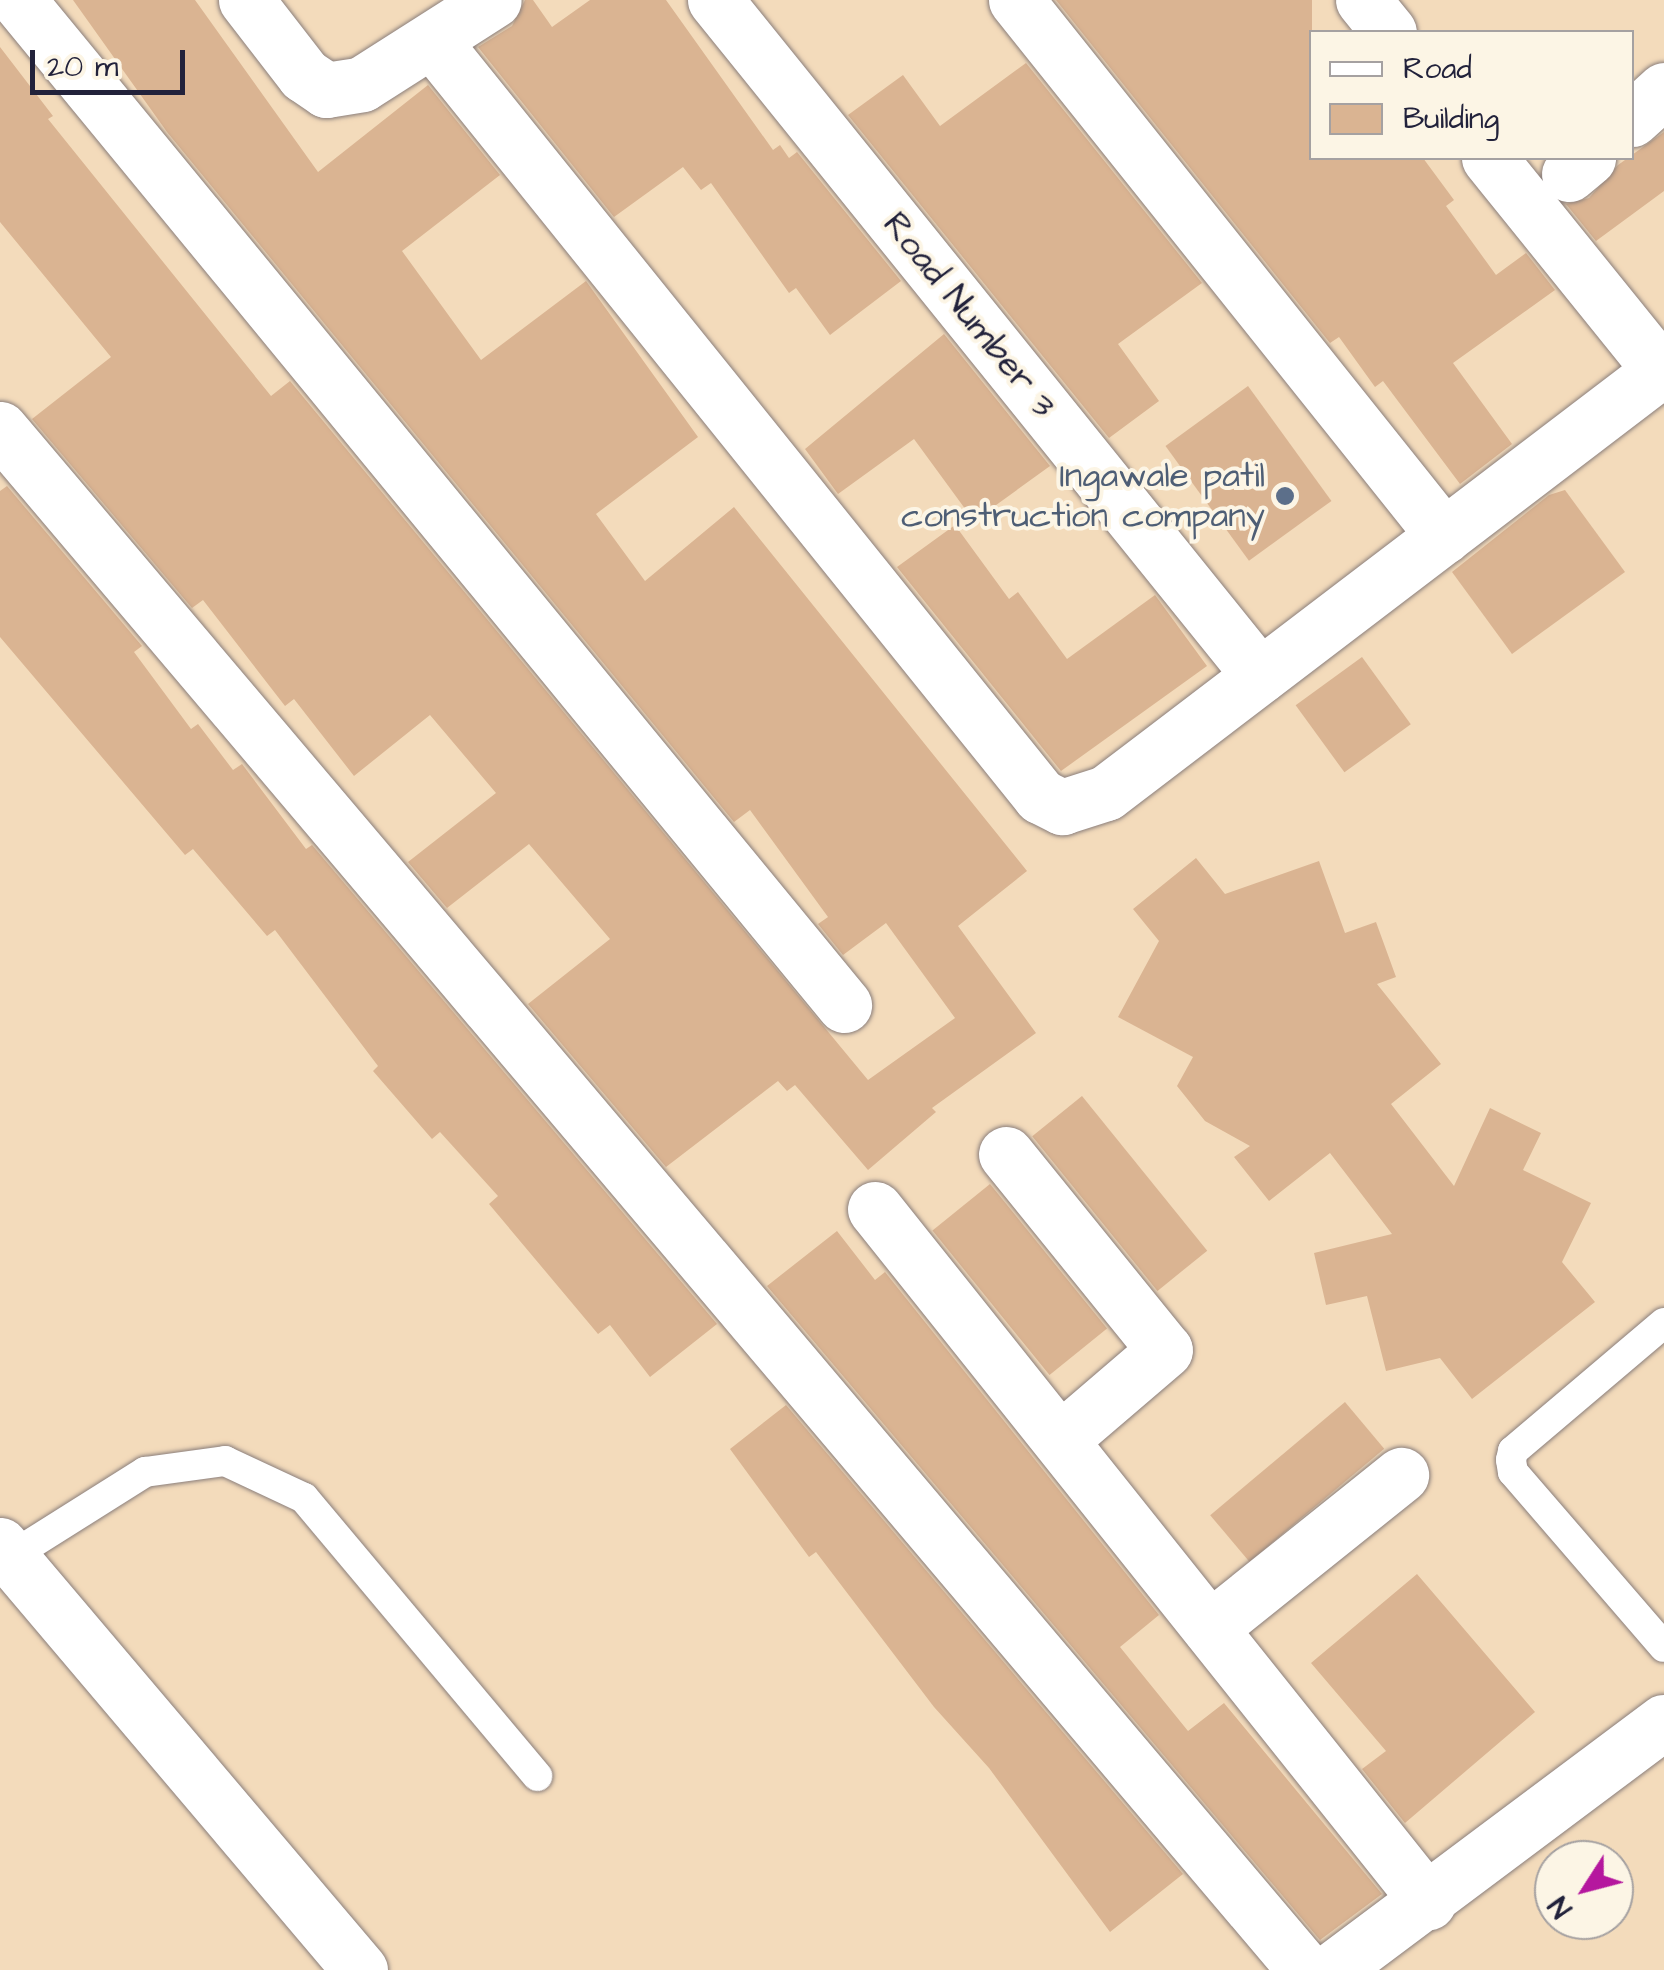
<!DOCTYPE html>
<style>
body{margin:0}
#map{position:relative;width:1664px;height:1970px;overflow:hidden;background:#f3dbbb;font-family:"Architects Daughter",sans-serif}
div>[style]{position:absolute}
.building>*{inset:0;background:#dab492;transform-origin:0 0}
.roads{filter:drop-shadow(0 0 2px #8a7e7b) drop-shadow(0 0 2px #8a7e7b)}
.lane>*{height:30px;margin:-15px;padding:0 15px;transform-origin:15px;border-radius:15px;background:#fff}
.street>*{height:55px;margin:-27.5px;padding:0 27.5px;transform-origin:27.5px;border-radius:27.5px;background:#fff}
.dots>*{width:28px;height:28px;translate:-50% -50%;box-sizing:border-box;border:5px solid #fcf5e5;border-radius:50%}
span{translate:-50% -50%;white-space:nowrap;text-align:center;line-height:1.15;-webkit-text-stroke:8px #fcf5e5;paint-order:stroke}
.street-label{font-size:35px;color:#22223b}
.service-label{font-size:35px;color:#4e5e75}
.right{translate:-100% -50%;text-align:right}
.legend{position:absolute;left:1309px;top:30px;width:325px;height:130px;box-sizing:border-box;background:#fcf5e5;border:2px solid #a5a1a1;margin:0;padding:12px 18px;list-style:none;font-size:30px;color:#22223b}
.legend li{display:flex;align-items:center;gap:20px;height:50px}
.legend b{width:50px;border:2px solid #a5a1a1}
.north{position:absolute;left:1534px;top:1840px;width:100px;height:100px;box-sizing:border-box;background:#fcf5e5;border:2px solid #a5a1a1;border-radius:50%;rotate:234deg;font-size:28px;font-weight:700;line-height:40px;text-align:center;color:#22223b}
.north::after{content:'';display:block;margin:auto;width:35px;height:45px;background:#b5179e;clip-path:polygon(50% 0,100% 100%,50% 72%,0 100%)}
.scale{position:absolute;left:30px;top:50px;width:155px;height:45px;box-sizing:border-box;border:5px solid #22223b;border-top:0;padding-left:12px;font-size:30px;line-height:35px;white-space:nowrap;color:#22223b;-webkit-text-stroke:8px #fcf5e5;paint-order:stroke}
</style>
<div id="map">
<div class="building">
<div style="clip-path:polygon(73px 0,195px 0,318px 172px,428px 85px,500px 175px,402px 251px,481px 360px,586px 281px,698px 437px,596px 514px,645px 581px,734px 507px,1027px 871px,958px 926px,1036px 1033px,932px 1108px,936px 1112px,868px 1170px,795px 1085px,787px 1091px,778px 1081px,666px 1167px,528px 1004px,610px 939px,529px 844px,447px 908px,408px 862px,496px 793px,430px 715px,354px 776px,294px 699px,285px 706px,203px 600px,192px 608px,32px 419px,111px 357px,0 222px,0 47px,53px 116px,48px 119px,271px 396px,290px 381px,868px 1080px,955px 1018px,886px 923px,843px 955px,818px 924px,828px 917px,750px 810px,734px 822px,167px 132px)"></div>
<div style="clip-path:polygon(525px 0,533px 0,552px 27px,590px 0,666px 0,773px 150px,780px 145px,789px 158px,797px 152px,901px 281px,830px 335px,796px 288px,789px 293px,711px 183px,701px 190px,683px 167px,614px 217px,478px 47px,512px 26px)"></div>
<div style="clip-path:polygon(1056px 0,1312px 0,1312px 158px,1423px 158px,1454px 200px,1446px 206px,1496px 275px,1526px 253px,1555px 290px,1453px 363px,1512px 444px,1460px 484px,1383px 381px,1375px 387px,1339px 337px,1330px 343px)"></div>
<div style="clip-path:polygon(1026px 63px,1202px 283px,1118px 344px,1159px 401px,1109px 438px,848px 115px,903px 75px,940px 126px)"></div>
<div style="clip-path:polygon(1664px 132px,1664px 191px,1596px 241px,1566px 204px,1589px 198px,1618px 165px)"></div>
<div style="clip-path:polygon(944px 334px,1050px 466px,974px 521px,914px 439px,838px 494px,805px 449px)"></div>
<div style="left:1248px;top:386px;width:142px;height:102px;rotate:54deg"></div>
<div style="clip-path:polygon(7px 486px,142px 646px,134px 652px,191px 729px,198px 724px,233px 770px,242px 764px,306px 849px,312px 845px,717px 1324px,650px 1377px,610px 1325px,598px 1334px,489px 1204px,498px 1196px,440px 1132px,432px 1139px,373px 1071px,378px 1066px,275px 930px,267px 936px,193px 849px,185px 855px,0 637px,0 491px)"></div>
<div style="clip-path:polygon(1565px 490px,1625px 572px,1512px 654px,1452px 572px,1549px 495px)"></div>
<div style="clip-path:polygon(955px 525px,1009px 599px,1018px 592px,1067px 659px,1155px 595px,1207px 666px,1061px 771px,897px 567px)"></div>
<div style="left:1362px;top:657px;width:83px;height:82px;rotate:54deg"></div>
<div style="clip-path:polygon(1196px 858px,1225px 894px,1319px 861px,1345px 933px,1376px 922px,1396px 977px,1377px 984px,1441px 1064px,1391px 1104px,1454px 1186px,1490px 1108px,1541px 1133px,1523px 1170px,1591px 1203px,1562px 1262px,1595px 1302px,1472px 1399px,1440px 1358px,1386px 1371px,1367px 1296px,1326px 1305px,1314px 1253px,1392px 1234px,1330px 1153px,1269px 1201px,1234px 1157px,1250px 1146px,1205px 1121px,1177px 1086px,1193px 1057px,1118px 1017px,1159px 941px,1133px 909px)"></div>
<div style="left:1082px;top:1096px;width:199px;height:64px;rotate:51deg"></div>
<div style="left:990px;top:1184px;width:186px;height:74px;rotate:51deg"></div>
<div style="clip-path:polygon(837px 1231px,875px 1280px,885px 1272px,1159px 1615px,1120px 1647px,1188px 1731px,1224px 1703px,1382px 1894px,1320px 1940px,767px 1286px)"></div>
<div style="left:1345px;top:1402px;width:61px;height:176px;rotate:50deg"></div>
<div style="clip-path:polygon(786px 1405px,1183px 1874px,1110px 1932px,989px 1768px,934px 1707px,816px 1552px,809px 1557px,730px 1449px)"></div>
<div style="clip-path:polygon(1417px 1574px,1535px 1712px,1405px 1823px,1362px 1769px,1386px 1751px,1311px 1663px)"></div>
</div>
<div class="roads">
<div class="lane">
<div style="left:1664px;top:1323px;width:198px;rotate:139.7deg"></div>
<div style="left:1513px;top:1451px;width:9px;rotate:103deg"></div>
<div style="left:1511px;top:1460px;width:12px;rotate:81deg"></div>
<div style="left:1513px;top:1472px;width:231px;rotate:49.2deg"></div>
<div style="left:10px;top:1557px;width:160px;rotate:-32.2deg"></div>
<div style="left:145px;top:1472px;width:81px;rotate:-7.8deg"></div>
<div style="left:225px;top:1461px;width:87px;rotate:25.1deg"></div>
<div style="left:304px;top:1498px;width:363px;rotate:50deg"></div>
</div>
<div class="street">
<div style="left:18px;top:0;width:1301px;rotate:50.58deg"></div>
<div style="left:246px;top:0;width:95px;rotate:52.3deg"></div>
<div style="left:304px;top:75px;width:27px;rotate:34deg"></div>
<div style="left:326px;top:90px;width:36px;rotate:-9deg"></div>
<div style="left:362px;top:84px;width:156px;rotate:-32.5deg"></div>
<div style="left:715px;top:0;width:868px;rotate:51.12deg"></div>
<div style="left:1016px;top:0;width:686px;rotate:51.39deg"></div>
<div style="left:1363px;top:0;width:41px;rotate:50.9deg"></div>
<div style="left:434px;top:43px;width:967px;rotate:51.17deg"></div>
<div style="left:1040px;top:796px;width:25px;rotate:27deg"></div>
<div style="left:1062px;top:807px;width:46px;rotate:-17.7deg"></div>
<div style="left:1106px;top:793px;width:696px;rotate:-37.3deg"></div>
<div style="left:1632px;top:119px;width:43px;rotate:-42.2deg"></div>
<div style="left:1489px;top:158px;width:279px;rotate:51.1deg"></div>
<div style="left:1569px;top:174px;width:25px;rotate:-40deg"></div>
<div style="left:0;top:429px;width:2019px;rotate:49.74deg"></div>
<div style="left:1006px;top:1154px;width:252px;rotate:51deg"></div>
<div style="left:1165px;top:1350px;width:137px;rotate:139.4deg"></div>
<div style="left:875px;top:1209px;width:887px;rotate:51.41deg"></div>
<div style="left:0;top:1545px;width:557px;rotate:49.73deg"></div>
<div style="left:1210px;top:1628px;width:245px;rotate:-38.7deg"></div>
<div style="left:1332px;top:1970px;width:414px;rotate:-36.8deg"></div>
</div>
</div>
<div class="dots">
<div style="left:1285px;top:496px;background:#5c6f8a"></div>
</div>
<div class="street-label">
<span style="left:969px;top:315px;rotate:51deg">Road Number 3</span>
</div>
<div class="service-label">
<span class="right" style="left:1265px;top:496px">Ingawale patil<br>construction company</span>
</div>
<ul class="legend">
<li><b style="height:12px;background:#fff"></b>Road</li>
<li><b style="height:28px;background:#dab492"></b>Building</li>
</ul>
<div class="north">N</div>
<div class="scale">20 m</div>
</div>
